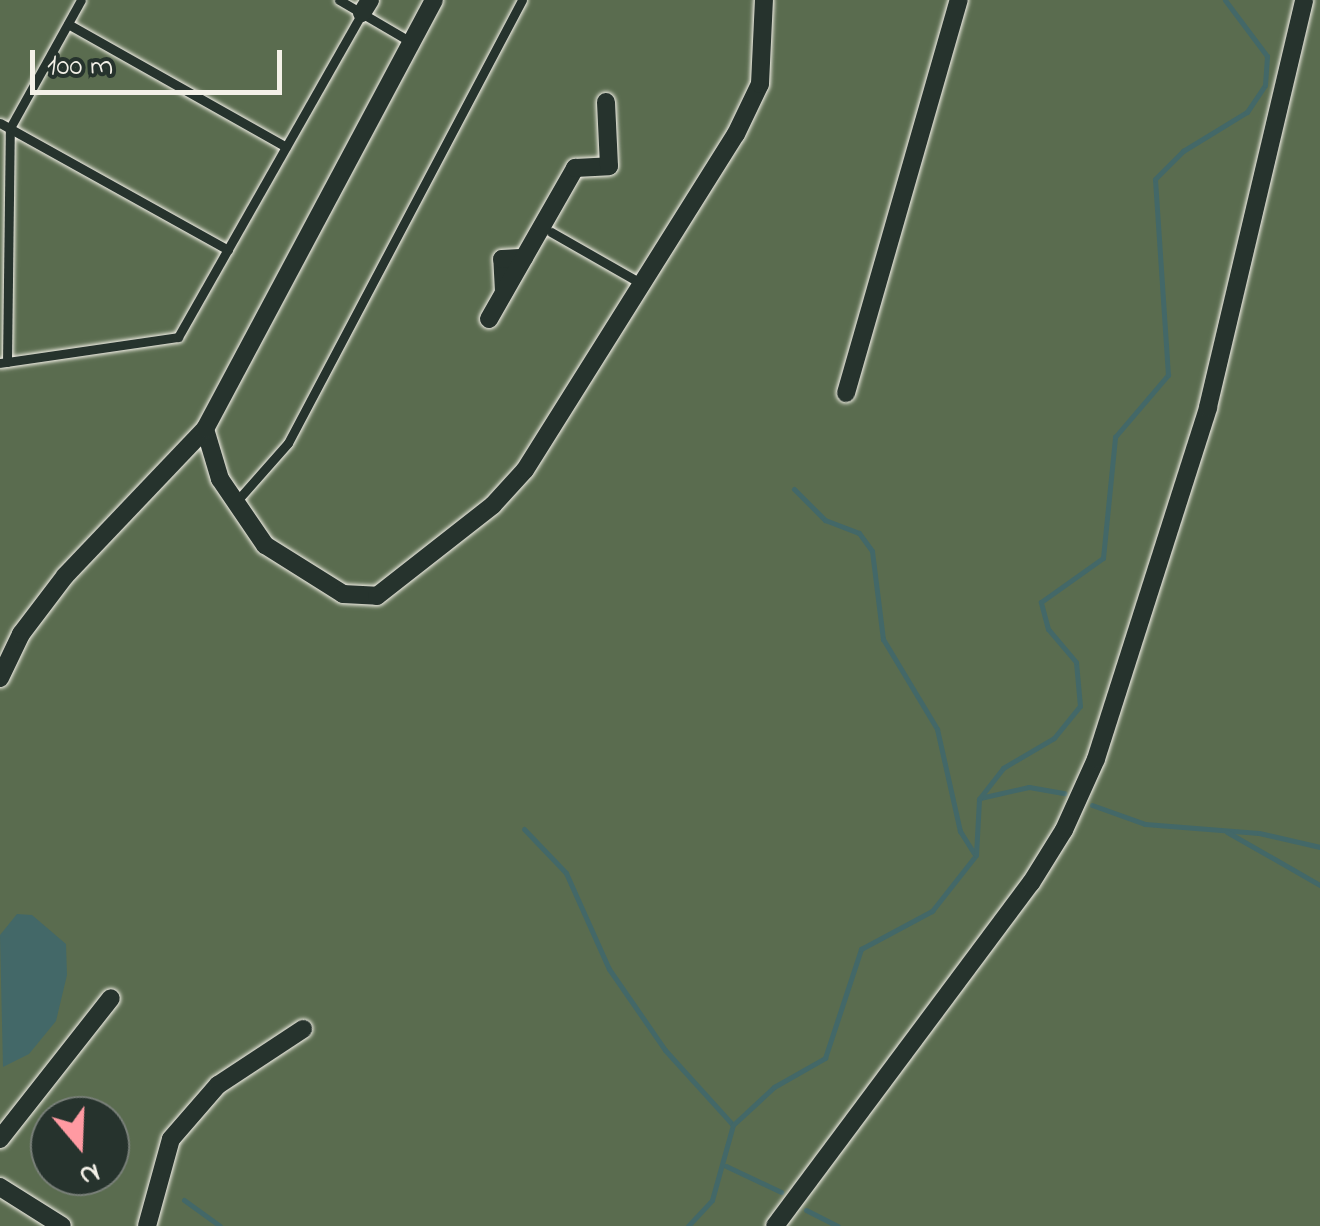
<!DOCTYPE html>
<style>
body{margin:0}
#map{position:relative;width:1320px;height:1226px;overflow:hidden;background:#26332d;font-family:"Indie Flower",sans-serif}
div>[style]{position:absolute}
.green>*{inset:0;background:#5a6c4f}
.water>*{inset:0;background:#436868}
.stream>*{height:5px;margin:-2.5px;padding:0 2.5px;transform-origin:2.5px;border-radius:2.5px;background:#436868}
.roads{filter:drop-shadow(0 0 2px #f4f1e8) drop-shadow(0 0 2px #f4f1e8)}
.lane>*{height:9px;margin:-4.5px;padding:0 4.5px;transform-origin:4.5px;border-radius:4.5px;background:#26332d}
.street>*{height:18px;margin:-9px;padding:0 9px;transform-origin:9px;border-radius:9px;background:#26332d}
span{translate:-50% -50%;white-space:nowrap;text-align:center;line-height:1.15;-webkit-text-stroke:8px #26332d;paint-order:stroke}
.north{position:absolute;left:30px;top:1096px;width:100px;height:100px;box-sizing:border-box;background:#26332d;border:2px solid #787f78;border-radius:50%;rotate:161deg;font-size:28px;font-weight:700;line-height:40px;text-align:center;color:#f4f1e8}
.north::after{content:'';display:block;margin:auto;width:35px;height:45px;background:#ff9aa2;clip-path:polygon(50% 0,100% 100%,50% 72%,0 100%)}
.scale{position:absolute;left:30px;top:50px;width:252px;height:45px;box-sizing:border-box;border:5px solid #f4f1e8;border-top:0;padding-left:12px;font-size:30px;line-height:35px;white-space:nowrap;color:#f4f1e8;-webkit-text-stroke:8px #26332d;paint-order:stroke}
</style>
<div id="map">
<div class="green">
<div style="clip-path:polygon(evenodd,0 0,1320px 0,1320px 1226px,0 1226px,0 0,50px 1116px,110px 1116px,110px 1176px,50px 1176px,50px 1116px)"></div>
</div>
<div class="water">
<div style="clip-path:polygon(17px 914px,32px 915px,66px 944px,67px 975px,56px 1021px,29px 1054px,3px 1067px,0 935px)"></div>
</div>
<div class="stream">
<div style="left:794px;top:489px;width:44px;rotate:45deg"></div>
<div style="left:825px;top:520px;width:36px;rotate:21deg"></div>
<div style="left:859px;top:533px;width:22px;rotate:54deg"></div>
<div style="left:872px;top:551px;width:89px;rotate:82.9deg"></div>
<div style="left:883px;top:639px;width:105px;rotate:59deg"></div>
<div style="left:937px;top:729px;width:105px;rotate:77.3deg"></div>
<div style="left:960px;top:831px;width:26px;rotate:58deg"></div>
<div style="left:980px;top:798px;width:50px;rotate:-12.7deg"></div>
<div style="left:1029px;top:787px;width:36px;rotate:10deg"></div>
<div style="left:1092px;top:805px;width:56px;rotate:19.7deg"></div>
<div style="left:1145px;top:824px;width:114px;rotate:4.5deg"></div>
<div style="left:1259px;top:833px;width:63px;rotate:12.9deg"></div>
<div style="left:524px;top:829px;width:61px;rotate:46.3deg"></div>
<div style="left:566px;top:873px;width:105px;rotate:65.9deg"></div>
<div style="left:609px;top:969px;width:98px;rotate:55.3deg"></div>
<div style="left:665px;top:1050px;width:101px;rotate:47.8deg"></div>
<div style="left:1227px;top:832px;width:107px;rotate:29.7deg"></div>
<div style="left:726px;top:1166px;width:61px;rotate:25.3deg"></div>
<div style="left:184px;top:1200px;width:44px;rotate:35.8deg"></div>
<div style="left:806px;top:1210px;width:36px;rotate:27deg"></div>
<div style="left:688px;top:1226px;width:35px;rotate:-47deg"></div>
<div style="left:712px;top:1200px;width:78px;rotate:-74.4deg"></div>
<div style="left:733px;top:1125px;width:56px;rotate:-42.8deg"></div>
<div style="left:774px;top:1087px;width:59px;rotate:-29.6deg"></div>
<div style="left:825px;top:1058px;width:115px;rotate:-71.7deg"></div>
<div style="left:861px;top:949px;width:81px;rotate:-28.2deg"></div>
<div style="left:932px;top:911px;width:71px;rotate:-51.8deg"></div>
<div style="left:976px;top:855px;width:56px;rotate:-86.9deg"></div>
<div style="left:979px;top:799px;width:39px;rotate:-52deg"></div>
<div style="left:1003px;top:768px;width:59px;rotate:-30.5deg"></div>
<div style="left:1054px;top:738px;width:41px;rotate:-50.9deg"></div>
<div style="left:1080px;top:706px;width:44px;rotate:-95.2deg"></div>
<div style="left:1076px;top:662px;width:43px;rotate:-130.3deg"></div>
<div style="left:1048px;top:629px;width:28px;rotate:-105deg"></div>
<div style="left:1041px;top:602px;width:76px;rotate:-35.4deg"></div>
<div style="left:1103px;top:558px;width:122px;rotate:-84.3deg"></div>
<div style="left:1115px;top:437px;width:82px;rotate:-49.5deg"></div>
<div style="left:1168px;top:375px;width:196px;rotate:-93.8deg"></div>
<div style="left:1155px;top:179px;width:40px;rotate:-45deg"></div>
<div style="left:1183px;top:151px;width:75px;rotate:-31.4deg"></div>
<div style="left:1247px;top:112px;width:32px;rotate:-56deg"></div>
<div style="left:1265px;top:85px;width:29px;rotate:-86deg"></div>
<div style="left:1267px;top:56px;width:70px;rotate:-126.9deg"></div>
</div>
<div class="roads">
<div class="lane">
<div style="left:339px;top:0;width:83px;rotate:30.3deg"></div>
<div style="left:68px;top:24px;width:250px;rotate:29.4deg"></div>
<div style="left:0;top:123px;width:261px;rotate:29.1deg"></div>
<div style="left:551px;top:232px;width:105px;rotate:29.7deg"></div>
<div style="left:7px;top:362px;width:234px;rotate:-89.3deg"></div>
<div style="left:10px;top:128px;width:146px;rotate:-61deg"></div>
<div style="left:0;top:363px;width:180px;rotate:-8.3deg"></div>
<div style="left:178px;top:337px;width:373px;rotate:-60.4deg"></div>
<div style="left:235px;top:503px;width:80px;rotate:-48.5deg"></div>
<div style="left:288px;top:443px;width:501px;rotate:-62.16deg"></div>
</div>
<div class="street">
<div style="left:362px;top:13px;width:15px;rotate:-58deg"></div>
<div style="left:504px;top:292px;width:33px;rotate:-93deg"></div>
<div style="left:502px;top:259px;width:22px;rotate:-3deg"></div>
<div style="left:489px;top:319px;width:174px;rotate:-60.3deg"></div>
<div style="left:575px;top:168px;width:34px;rotate:-3deg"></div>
<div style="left:609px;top:166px;width:64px;rotate:-92.7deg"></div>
<div style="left:846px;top:393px;width:409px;rotate:-74deg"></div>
<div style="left:205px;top:429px;width:52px;rotate:73.3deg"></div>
<div style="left:220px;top:479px;width:80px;rotate:55.7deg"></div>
<div style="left:265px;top:545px;width:92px;rotate:32.1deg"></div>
<div style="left:343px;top:594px;width:34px;rotate:3deg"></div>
<div style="left:377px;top:596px;width:147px;rotate:-38.1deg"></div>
<div style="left:493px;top:505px;width:47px;rotate:-47.6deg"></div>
<div style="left:525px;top:470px;width:397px;rotate:-57.9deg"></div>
<div style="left:736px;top:134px;width:55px;rotate:-64.4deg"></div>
<div style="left:760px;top:84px;width:84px;rotate:-87.3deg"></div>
<div style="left:0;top:678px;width:49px;rotate:-64.5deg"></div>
<div style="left:21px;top:634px;width:73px;rotate:-52.8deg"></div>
<div style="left:65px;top:576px;width:203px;rotate:-46.4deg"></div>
<div style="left:205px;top:429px;width:486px;rotate:-61.9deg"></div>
<div style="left:0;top:1139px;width:179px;rotate:-51.8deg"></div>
<div style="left:0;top:1187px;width:73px;rotate:32.2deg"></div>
<div style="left:147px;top:1226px;width:90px;rotate:-74.6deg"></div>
<div style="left:171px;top:1139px;width:72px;rotate:-49deg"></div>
<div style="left:218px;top:1085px;width:102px;rotate:-33.4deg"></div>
<div style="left:775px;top:1226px;width:428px;rotate:-53.3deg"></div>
<div style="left:1031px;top:883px;width:62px;rotate:-58.1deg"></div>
<div style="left:1064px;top:830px;width:78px;rotate:-65.7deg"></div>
<div style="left:1096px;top:759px;width:369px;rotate:-72.3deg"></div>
<div style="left:1208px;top:407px;width:418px;rotate:-76.7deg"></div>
</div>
</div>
<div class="north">N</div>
<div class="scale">100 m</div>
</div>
